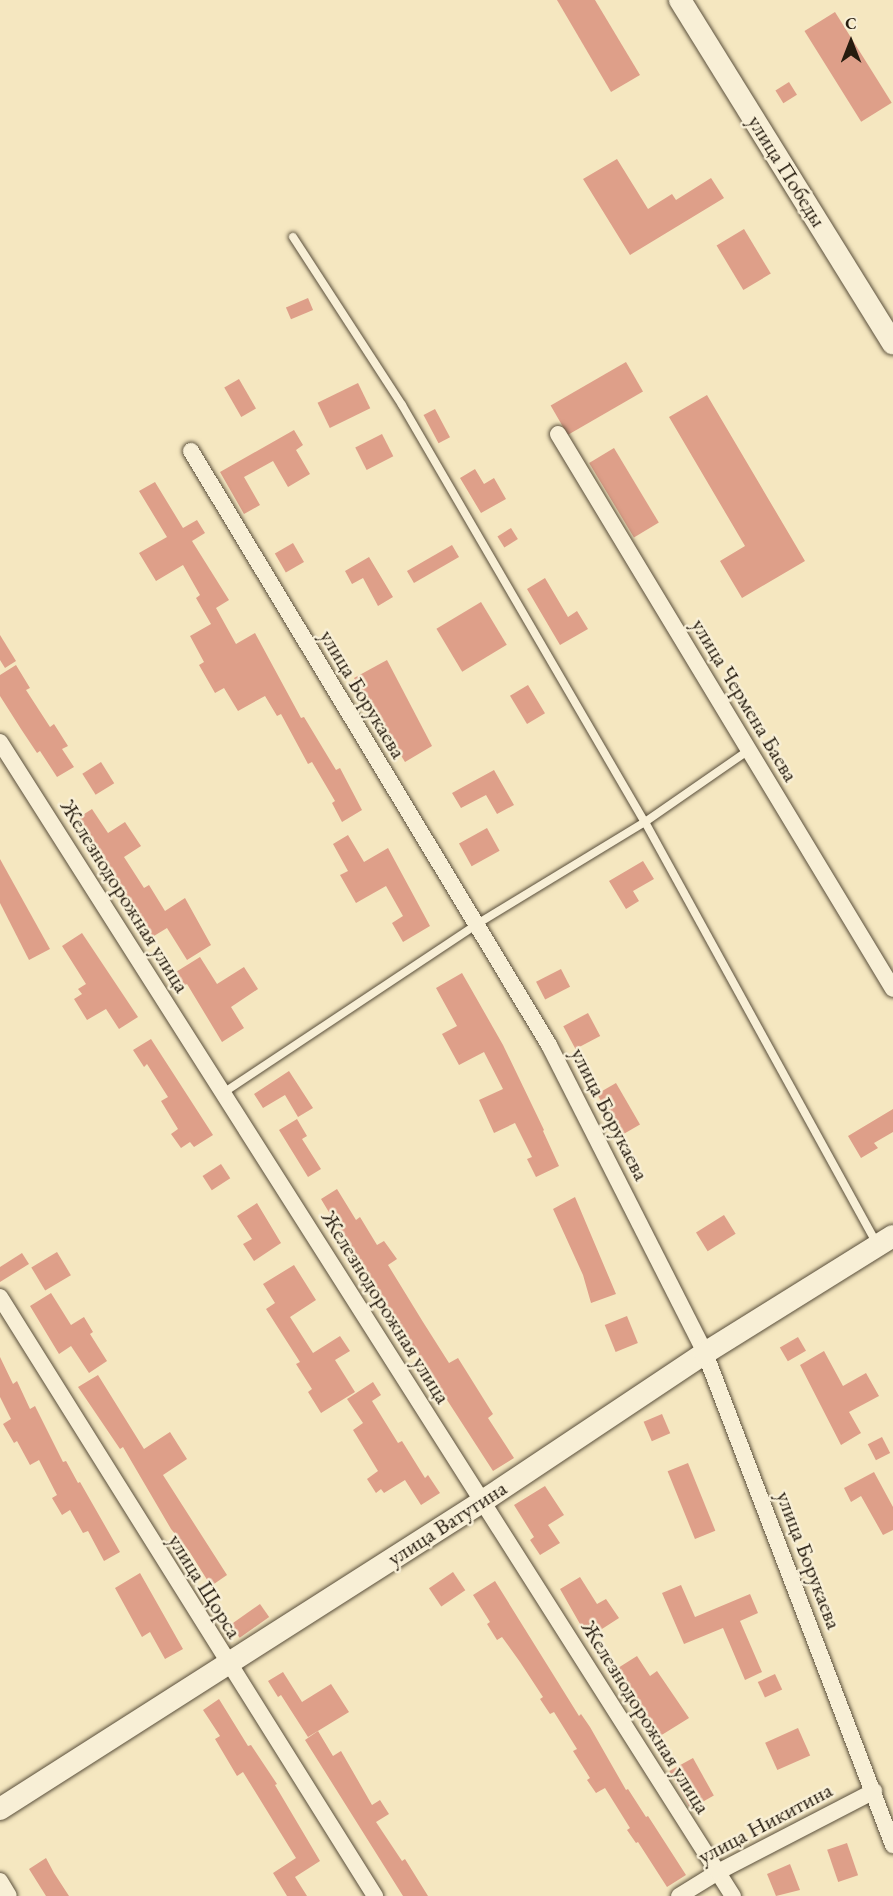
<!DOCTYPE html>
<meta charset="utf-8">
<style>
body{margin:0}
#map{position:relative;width:893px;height:1896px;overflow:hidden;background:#f5e7c0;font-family:"EB Garamond",serif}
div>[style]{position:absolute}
.building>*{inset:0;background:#de9f89;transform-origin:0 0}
.roads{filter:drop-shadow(0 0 2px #5a4f3b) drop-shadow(0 0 2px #5a4f3b)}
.lane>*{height:8px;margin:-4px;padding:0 4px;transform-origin:4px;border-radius:4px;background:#f8efd6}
.street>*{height:16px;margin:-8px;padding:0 8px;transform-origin:8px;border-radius:8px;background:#f8efd6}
.secondary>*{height:22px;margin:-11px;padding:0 11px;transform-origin:11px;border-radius:11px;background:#f8efd6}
span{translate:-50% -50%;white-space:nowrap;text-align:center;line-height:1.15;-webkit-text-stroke:5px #f8efd6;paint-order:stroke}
.street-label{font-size:22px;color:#261c0f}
.north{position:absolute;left:821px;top:12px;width:60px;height:60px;-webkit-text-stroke:4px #f8efd6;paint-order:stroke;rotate:0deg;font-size:16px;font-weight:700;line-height:24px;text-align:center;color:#261c0f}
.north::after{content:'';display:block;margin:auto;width:21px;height:27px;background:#261c0f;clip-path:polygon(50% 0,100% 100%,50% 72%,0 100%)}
</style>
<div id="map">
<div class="building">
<div style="clip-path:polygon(557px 0,595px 0,640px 75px,611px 92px)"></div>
<div style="left:835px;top:12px;width:107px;height:36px;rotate:58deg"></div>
<div style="left:789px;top:82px;width:15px;height:16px;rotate:58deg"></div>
<div style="clip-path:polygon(617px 159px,648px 209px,672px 194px,676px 200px,711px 178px,724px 198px,630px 255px,583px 179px)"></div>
<div style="left:744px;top:229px;width:52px;height:32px;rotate:59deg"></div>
<div style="left:308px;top:298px;width:13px;height:24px;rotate:67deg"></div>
<div style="left:626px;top:362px;width:34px;height:87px;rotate:60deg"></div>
<div style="left:239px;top:379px;width:34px;height:17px;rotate:60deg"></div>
<div style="left:358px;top:383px;width:28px;height:45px;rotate:64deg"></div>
<div style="clip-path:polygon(707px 395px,805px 561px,742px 598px,720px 561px,745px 546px,669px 417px)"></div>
<div style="left:435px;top:409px;width:32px;height:13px;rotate:62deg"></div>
<div style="clip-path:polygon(294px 430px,303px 445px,296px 450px,310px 474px,288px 487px,273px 461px,244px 477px,260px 505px,244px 514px,220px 472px)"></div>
<div style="left:382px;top:434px;width:25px;height:30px;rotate:63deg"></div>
<div style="left:614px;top:448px;width:87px;height:29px;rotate:59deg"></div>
<div style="clip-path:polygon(475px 469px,484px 484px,494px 478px,506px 499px,481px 513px,460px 478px)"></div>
<div style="clip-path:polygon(155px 482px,183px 528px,197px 520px,205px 533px,192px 541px,229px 600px,216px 608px,236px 644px,255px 633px,301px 718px,304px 717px,336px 770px,340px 768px,362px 810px,342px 822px,332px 803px,335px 801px,312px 762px,308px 764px,281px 714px,277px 716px,265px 696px,238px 711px,224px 688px,215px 693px,199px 665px,204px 662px,190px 636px,211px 624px,196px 598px,200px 595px,183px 565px,156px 581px,139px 553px,167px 537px,139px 491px)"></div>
<div style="left:511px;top:528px;width:13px;height:16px;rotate:58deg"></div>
<div style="left:293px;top:543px;width:22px;height:21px;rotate:60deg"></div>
<div style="left:452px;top:545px;width:14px;height:52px;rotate:60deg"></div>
<div style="clip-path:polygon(369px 557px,393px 597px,378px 606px,363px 578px,352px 584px,345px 571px)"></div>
<div style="clip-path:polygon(545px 578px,568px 617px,577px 611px,588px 629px,560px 645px,527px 589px)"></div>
<div style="left:481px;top:602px;width:50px;height:52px;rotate:59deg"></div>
<div style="clip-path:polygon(0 635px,16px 661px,5px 668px,0 660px)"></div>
<div style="clip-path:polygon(387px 660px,432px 746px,405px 762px,354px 678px)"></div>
<div style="clip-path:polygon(16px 665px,30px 688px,26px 690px,50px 727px,54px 724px,68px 746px,62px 749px,74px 767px,57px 777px,40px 751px,37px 753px,21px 729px,0 696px,0 675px)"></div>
<div style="left:528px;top:685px;width:33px;height:21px;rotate:59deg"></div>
<div style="left:101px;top:762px;width:25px;height:22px;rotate:58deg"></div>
<div style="clip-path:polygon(494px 770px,514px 805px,497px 814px,486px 795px,461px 808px,452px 793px)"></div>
<div style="clip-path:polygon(92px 809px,108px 833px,125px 822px,141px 846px,124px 857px,144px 888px,149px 885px,165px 911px,185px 898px,211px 945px,187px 960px,167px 928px,149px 939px,133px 913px,128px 916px,120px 903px,128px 898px,78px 818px)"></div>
<div style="left:487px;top:828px;width:26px;height:32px;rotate:61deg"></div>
<div style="clip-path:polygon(348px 835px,364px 862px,388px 848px,430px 926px,403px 942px,392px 923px,403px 916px,386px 886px,356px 903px,340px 875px,348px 871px,333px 844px)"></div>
<div style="clip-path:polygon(0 859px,50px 949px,29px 960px,0 903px)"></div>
<div style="clip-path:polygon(643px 861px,654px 879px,633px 891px,639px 901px,626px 909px,609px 881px)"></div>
<div style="clip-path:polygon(82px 933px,138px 1017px,119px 1029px,106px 1009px,87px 1020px,74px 999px,82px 994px,78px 989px,86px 984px,62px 946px)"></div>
<div style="clip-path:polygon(200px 957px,217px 984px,244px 967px,258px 989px,231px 1007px,244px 1028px,222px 1042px,187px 984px,179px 989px,171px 975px)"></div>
<div style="left:561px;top:969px;width:20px;height:28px;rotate:63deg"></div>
<div style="clip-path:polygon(462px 973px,503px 1045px,544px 1130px,543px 1131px,559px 1166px,536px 1177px,527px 1159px,532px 1157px,515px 1123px,494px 1133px,479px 1100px,503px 1089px,484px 1052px,459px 1065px,442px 1034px,457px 1026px,436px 988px)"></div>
<div style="left:588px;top:1013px;width:26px;height:28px;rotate:62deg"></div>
<div style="clip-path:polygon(151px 1039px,213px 1135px,194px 1147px,190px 1142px,181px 1148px,171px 1134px,178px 1129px,161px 1101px,168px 1097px,147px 1064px,144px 1067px,133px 1050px)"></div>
<div style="clip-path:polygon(289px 1071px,313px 1108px,298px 1117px,285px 1095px,263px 1108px,254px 1094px)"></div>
<div style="left:616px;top:1083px;width:48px;height:22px;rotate:60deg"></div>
<div style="clip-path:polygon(893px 1109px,893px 1132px,874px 1143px,878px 1148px,861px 1158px,848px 1136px)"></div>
<div style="clip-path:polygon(297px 1119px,307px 1136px,302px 1139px,321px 1169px,308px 1177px,279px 1130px)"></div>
<div style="left:221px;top:1164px;width:17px;height:22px;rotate:57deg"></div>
<div style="clip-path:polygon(337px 1189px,356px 1220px,360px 1217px,377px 1245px,384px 1241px,397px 1259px,388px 1265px,423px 1322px,449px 1363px,458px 1358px,493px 1414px,488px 1418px,514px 1458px,493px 1471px,372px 1284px,321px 1199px)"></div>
<div style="clip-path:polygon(575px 1197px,616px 1294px,591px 1303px,583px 1275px,553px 1209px)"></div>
<div style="clip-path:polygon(257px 1203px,281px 1243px,254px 1261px,243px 1244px,252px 1239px,237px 1216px)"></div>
<div style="left:724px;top:1215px;width:22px;height:33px;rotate:58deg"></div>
<div style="left:57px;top:1252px;width:27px;height:30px;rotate:59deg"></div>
<div style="clip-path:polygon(22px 1253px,29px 1264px,0 1282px,0 1267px)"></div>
<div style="clip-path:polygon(294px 1265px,316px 1300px,290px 1317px,313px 1353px,340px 1336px,350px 1351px,335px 1360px,355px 1392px,321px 1413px,308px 1392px,312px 1389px,296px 1364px,300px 1362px,266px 1309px,275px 1303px,263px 1284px)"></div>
<div style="clip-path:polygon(51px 1293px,71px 1325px,84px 1317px,93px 1332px,90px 1334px,107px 1361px,89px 1373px,71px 1346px,59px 1354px,30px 1306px)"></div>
<div style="left:627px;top:1316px;width:29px;height:24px;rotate:68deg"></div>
<div style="left:798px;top:1337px;width:16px;height:21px;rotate:60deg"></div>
<div style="clip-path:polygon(824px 1351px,843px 1386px,866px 1373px,879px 1396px,849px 1412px,861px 1433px,841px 1445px,800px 1365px)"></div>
<div style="clip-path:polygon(0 1357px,13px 1384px,17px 1381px,30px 1409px,35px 1406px,63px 1462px,66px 1461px,78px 1483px,80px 1482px,120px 1552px,104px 1561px,88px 1531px,83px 1533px,70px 1510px,62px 1515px,52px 1498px,57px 1495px,39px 1460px,30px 1465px,17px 1441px,14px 1443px,3px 1424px,11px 1419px,0 1397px)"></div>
<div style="clip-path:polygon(98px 1375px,144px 1449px,170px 1432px,187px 1459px,163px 1475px,227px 1575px,211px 1586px,189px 1551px,171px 1529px,123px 1447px,120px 1449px,78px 1387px)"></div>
<div style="clip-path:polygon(373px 1382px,381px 1395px,372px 1401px,398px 1443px,402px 1441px,425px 1478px,428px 1475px,440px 1493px,421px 1505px,405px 1480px,384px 1493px,381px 1489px,376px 1493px,367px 1479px,378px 1471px,353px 1430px,363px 1423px,347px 1399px)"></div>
<div style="left:662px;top:1414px;width:21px;height:20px;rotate:67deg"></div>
<div style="left:882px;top:1437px;width:18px;height:16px;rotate:63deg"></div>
<div style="left:688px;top:1463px;width:73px;height:22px;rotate:68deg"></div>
<div style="clip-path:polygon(874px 1472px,893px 1507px,893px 1530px,883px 1535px,861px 1496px,851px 1502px,844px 1488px)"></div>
<div style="clip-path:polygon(545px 1486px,564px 1515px,548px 1525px,560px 1543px,540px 1555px,530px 1540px,534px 1537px,514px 1505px)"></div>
<div style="left:453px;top:1572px;width:22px;height:29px;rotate:56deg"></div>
<div style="clip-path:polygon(140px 1573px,183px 1649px,165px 1659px,150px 1632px,142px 1637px,115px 1588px)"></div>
<div style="clip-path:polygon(580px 1577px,597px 1604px,606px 1599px,619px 1618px,588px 1638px,560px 1589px)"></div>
<div style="clip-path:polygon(495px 1581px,579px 1716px,581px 1714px,590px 1727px,626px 1790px,628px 1789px,646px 1817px,648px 1816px,686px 1875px,667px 1887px,638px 1842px,636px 1843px,627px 1830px,630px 1828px,605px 1788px,596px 1793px,587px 1780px,590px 1778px,573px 1751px,577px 1749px,554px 1712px,550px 1714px,540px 1699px,543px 1697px,520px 1662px,502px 1637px,497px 1640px,487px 1624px,490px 1622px,473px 1595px)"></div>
<div style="clip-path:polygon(681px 1585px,695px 1617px,750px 1594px,758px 1613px,740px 1621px,762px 1672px,745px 1680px,723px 1628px,684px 1644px,662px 1593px)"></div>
<div style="left:260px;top:1604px;width:16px;height:36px;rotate:55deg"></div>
<div style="clip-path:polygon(637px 1656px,650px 1676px,657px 1671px,689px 1718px,652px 1741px,610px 1673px)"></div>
<div style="clip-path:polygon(283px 1672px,302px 1702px,331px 1684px,349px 1712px,308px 1737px,281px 1695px,278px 1697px,268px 1681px)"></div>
<div style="left:775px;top:1674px;width:17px;height:19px;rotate:65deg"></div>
<div style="clip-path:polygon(219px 1699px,248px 1746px,251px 1745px,277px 1784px,275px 1785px,320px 1861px,295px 1877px,307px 1896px,287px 1896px,273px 1873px,296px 1858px,243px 1772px,237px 1776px,215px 1739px,220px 1736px,203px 1710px)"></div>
<div style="left:798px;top:1728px;width:30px;height:36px;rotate:66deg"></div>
<div style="clip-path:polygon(318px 1731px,333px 1756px,341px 1751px,372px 1805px,380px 1800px,389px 1814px,376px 1822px,402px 1861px,405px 1859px,428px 1896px,403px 1896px,305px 1740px)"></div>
<div style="left:693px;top:1758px;width:43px;height:27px;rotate:61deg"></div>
<div style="left:847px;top:1843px;width:34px;height:21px;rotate:71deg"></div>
<div style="clip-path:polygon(46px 1858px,54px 1873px,69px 1896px,46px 1896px,29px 1869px)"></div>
<div style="clip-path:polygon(790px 1864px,800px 1890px,776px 1896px,767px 1874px)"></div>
</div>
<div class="roads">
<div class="lane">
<div style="left:293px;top:237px;width:200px;rotate:57deg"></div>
<div style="left:402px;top:405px;width:483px;rotate:59.8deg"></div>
<div style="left:645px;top:822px;width:483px;rotate:61.2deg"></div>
<div style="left:223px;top:1093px;width:305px;rotate:-33.6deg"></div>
<div style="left:477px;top:924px;width:197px;rotate:-31.3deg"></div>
<div style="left:645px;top:822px;width:126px;rotate:-34.7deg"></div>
</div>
<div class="street">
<div style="left:558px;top:434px;width:648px;rotate:58.88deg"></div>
<div style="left:191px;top:451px;width:694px;rotate:58.92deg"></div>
<div style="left:549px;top:1045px;width:345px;rotate:63.1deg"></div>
<div style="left:705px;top:1353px;width:527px;rotate:69.09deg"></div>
<div style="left:0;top:742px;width:1367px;rotate:57.58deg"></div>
<div style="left:0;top:1297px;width:707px;rotate:57.95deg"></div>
<div style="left:0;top:1881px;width:17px;rotate:59deg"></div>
<div style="left:679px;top:1896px;width:46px;rotate:-31.6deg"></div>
<div style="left:718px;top:1872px;width:176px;rotate:-27.4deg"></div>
</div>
<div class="secondary">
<div style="left:680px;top:0;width:404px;rotate:58.2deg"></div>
<div style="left:0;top:1809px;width:573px;rotate:-32.52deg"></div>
<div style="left:483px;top:1501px;width:267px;rotate:-33.7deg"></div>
<div style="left:705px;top:1353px;width:221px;rotate:-31.9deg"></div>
</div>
</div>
<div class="street-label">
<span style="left:787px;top:171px;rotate:58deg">улица Победы</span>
<span style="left:363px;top:694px;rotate:59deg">улица Борукаева</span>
<span style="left:745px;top:700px;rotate:59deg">улица Чермена Баева</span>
<span style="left:125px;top:896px;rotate:58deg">Железнодорожная улица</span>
<span style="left:610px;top:1114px;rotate:63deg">улица Борукаева</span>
<span style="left:386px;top:1307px;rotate:58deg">Железнодорожная улица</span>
<span style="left:447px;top:1523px;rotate:-33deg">улица Ватутина</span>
<span style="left:809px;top:1560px;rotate:69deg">улица Борукаева</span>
<span style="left:205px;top:1586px;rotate:58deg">улица Щорса</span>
<span style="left:646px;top:1717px;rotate:58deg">Железнодорожная улица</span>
<span style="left:765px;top:1823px;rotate:-28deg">улица Никитина</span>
</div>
<div class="north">С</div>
</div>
